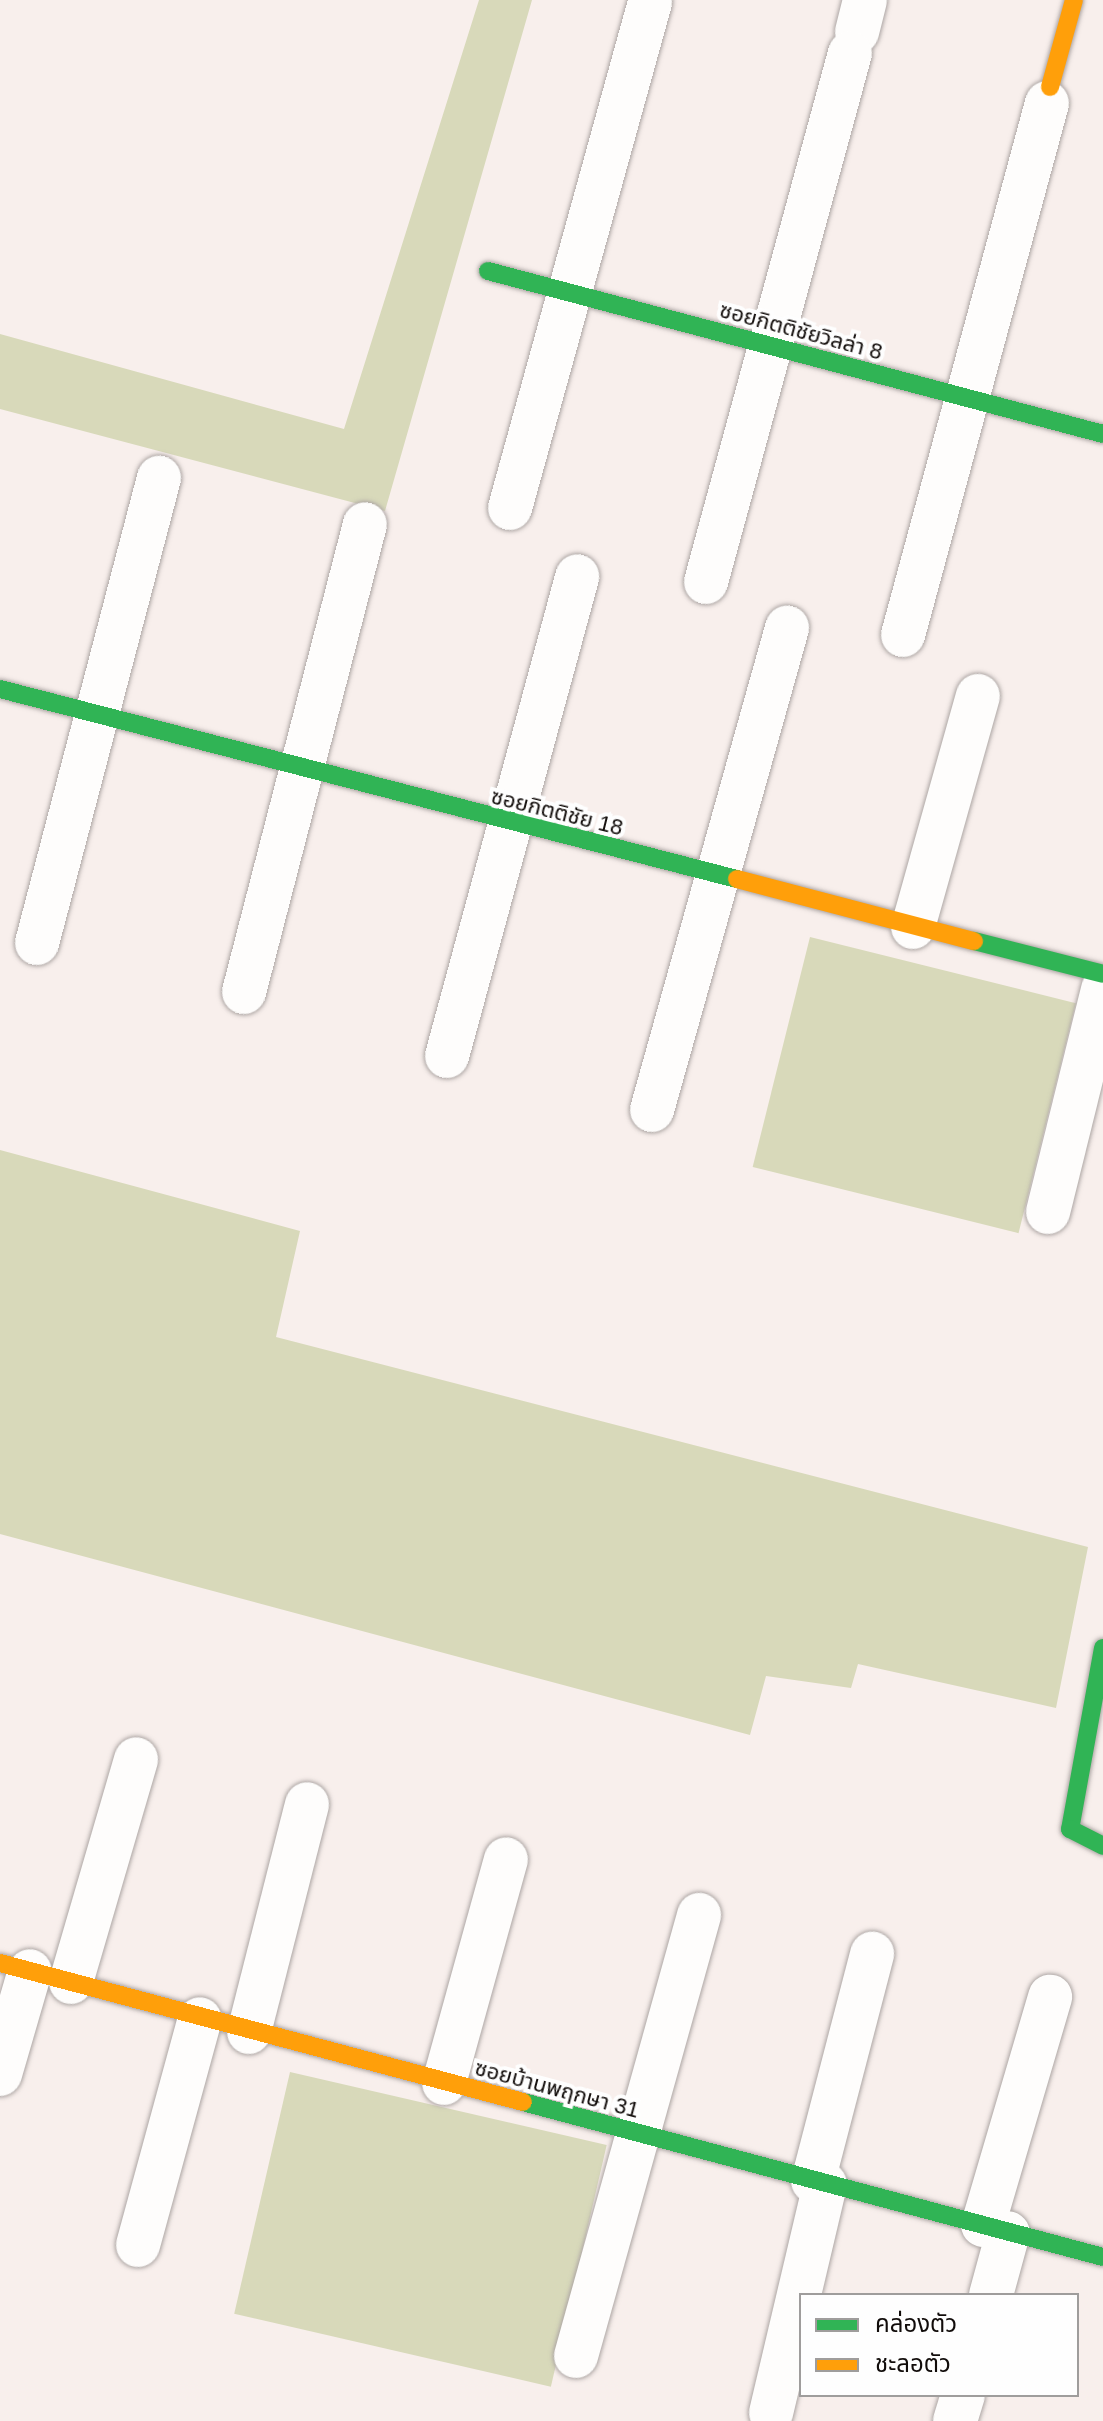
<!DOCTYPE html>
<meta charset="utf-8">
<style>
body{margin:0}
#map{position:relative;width:1103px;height:2421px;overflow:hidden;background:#f8efec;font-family:Arial,"Noto Sans Thai",sans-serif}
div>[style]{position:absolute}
.green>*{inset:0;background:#d8d9ba;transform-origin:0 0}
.roads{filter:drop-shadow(0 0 2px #ada6a4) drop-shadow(0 0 2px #ada6a4)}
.street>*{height:44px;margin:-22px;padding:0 22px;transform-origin:22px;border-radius:22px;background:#fefdfc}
.fast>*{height:18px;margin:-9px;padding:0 9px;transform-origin:9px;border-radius:9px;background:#30b455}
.slow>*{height:18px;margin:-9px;padding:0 9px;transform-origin:9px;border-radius:9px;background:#ff9f0a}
span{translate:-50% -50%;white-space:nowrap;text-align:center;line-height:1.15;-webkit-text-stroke:8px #fefefe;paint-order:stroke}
.street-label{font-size:22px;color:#110c0a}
.legend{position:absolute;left:799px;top:2293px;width:280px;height:104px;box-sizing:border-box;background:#fefefe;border:2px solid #9f9d9c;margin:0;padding:10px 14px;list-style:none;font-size:24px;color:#110c0a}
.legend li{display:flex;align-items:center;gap:16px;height:40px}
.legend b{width:40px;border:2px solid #9f9d9c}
</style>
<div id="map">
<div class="green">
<div style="clip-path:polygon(479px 0,532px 0,385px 511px,0 409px,0 334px,344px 429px)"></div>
<div style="left:810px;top:937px;width:274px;height:237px;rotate:14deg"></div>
<div style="clip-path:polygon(0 1150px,300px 1231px,276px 1337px,1088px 1547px,1056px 1708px,858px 1664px,851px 1688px,766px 1676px,750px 1735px,0 1534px)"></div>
<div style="left:290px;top:2072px;width:325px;height:248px;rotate:13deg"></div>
</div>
<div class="roads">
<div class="street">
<div style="left:857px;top:32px;width:33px;rotate:-76deg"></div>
<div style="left:510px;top:508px;width:525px;rotate:-74.53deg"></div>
<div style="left:706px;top:582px;width:548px;rotate:-74.77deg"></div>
<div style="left:903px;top:635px;width:551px;rotate:-74.85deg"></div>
<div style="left:913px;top:927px;width:240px;rotate:-74.3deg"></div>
<div style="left:37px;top:943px;width:481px;rotate:-75.3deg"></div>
<div style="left:244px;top:992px;width:483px;rotate:-75.5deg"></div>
<div style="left:447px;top:1056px;width:497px;rotate:-74.8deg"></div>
<div style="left:652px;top:1110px;width:501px;rotate:-74.35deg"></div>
<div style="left:1048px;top:1212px;width:230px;rotate:-76.1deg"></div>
<div style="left:71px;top:1982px;width:232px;rotate:-73.7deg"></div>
<div style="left:249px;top:2032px;width:235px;rotate:-75.7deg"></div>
<div style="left:0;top:2074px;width:107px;rotate:-73.8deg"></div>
<div style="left:444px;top:2083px;width:232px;rotate:-74.5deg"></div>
<div style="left:813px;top:2181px;width:235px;rotate:-75.4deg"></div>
<div style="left:983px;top:2225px;width:238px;rotate:-73.6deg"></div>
<div style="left:138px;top:2245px;width:234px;rotate:-74.7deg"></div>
<div style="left:991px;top:2295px;width:64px;rotate:-74.7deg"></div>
<div style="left:576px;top:2356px;width:458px;rotate:-74.4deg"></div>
<div style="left:771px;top:2413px;width:235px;rotate:-76.7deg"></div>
<div style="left:955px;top:2421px;width:27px;rotate:-73deg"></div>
</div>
<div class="fast">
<div style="left:488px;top:271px;width:636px;rotate:14.84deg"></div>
<div style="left:0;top:689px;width:761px;rotate:14.46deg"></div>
<div style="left:974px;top:941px;width:133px;rotate:14.3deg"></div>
<div style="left:1103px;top:1648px;width:184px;rotate:100.3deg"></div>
<div style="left:1070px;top:1829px;width:37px;rotate:27deg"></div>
<div style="left:523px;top:2102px;width:600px;rotate:14.96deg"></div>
</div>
<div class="slow">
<div style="left:1050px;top:87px;width:90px;rotate:-74.6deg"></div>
<div style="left:737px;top:879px;width:245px;rotate:14.7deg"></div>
<div style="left:0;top:1963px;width:541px;rotate:14.88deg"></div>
</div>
</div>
<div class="street-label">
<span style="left:801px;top:331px;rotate:15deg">ซอยกิตติชัยวิลล่า 8</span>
<span style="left:557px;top:812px;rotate:14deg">ซอยกิตติชัย 18</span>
<span style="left:557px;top:2089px;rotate:15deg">ซอยบ้านพฤกษา 31</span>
</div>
<ul class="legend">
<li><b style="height:10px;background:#30b455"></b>คล่องตัว</li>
<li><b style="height:10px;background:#ff9f0a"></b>ชะลอตัว</li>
</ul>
</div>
